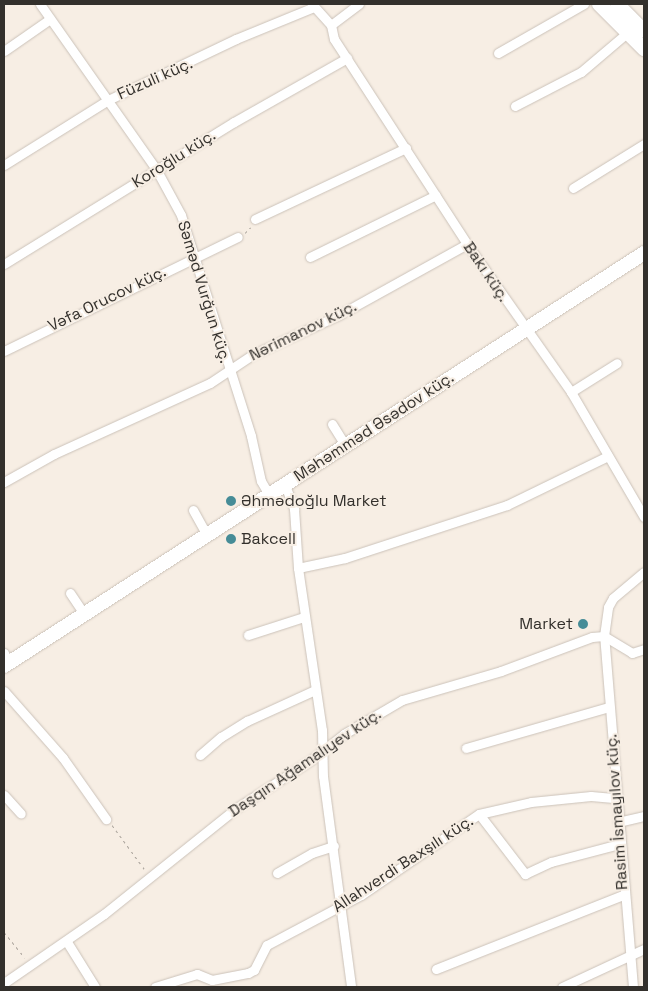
<!DOCTYPE html>
<meta charset="utf-8">
<style>
body{margin:0}
#map{position:relative;width:648px;height:991px;overflow:hidden;background:#f7eee4;font-family:"Space Grotesk",sans-serif}
div>[style]{position:absolute}
.path>*{height:1px;margin-top:-0.5px;transform-origin:0;background:repeating-linear-gradient(90deg,#aba49c 0 2.5px,transparent 0 6.5px)}
.roads{filter:drop-shadow(0 0 1px #cbc2b9) drop-shadow(0 0 1px #cbc2b9)}
.street>*{height:9px;margin:-4.5px;padding:0 4.5px;transform-origin:4.5px;border-radius:4.5px;background:#fff}
.primary>*{height:14px;margin:-7px;padding:0 7px;transform-origin:7px;border-radius:7px;background:#fff}
.dots>*{width:14px;height:14px;translate:-50% -50%;box-sizing:border-box;border:2px solid #f7eee4;border-radius:50%}
span{translate:-50% -50%;white-space:nowrap;text-align:center;line-height:1.15;-webkit-text-stroke:4px #f7eee4;paint-order:stroke}
.street-label{font-size:16px;color:#33302c}
.poi-label{font-size:16px;color:#33302c}
.left{translate:0 -50%;text-align:left}
.right{translate:-100% -50%;text-align:right}
.frame{position:absolute;inset:0;border:5px solid #33302c;pointer-events:none}
</style>
<div id="map">
<div class="path">
<div style="left:245px;top:233px;width:8px;rotate:-45deg"></div>
<div style="left:112px;top:825px;width:56px;rotate:53.7deg"></div>
<div style="left:4px;top:932px;width:33px;rotate:51deg"></div>
</div>
<div class="roads">
<div class="street">
<div style="left:40px;top:4px;width:202px;rotate:54.9deg"></div>
<div style="left:156px;top:169px;width:52px;rotate:61.5deg"></div>
<div style="left:181px;top:215px;width:232px;rotate:72.4deg"></div>
<div style="left:251px;top:436px;width:46px;rotate:77.5deg"></div>
<div style="left:261px;top:481px;width:16px;rotate:60deg"></div>
<div style="left:312px;top:4px;width:28px;rotate:48deg"></div>
<div style="left:331px;top:25px;width:14px;rotate:78deg"></div>
<div style="left:334px;top:39px;width:244px;rotate:57deg"></div>
<div style="left:467px;top:244px;width:181px;rotate:54.9deg"></div>
<div style="left:571px;top:392px;width:145px;rotate:59.7deg"></div>
<div style="left:331px;top:25px;width:35px;rotate:-37deg"></div>
<div style="left:4px;top:51px;width:56px;rotate:-34.8deg"></div>
<div style="left:498px;top:53px;width:99px;rotate:-29.7deg"></div>
<div style="left:515px;top:106px;width:74px;rotate:-27.3deg"></div>
<div style="left:581px;top:72px;width:62px;rotate:-40.4deg"></div>
<div style="left:4px;top:165px;width:123px;rotate:-32deg"></div>
<div style="left:108px;top:100px;width:142px;rotate:-25.5deg"></div>
<div style="left:236px;top:39px;width:84px;rotate:-22.3deg"></div>
<div style="left:573px;top:188px;width:84px;rotate:-31.8deg"></div>
<div style="left:255px;top:219px;width:167px;rotate:-25.2deg"></div>
<div style="left:310px;top:257px;width:140px;rotate:-26.2deg"></div>
<div style="left:4px;top:264px;width:270px;rotate:-31.7deg"></div>
<div style="left:234px;top:122px;width:130px;rotate:-29.5deg"></div>
<div style="left:4px;top:351px;width:260px;rotate:-26deg"></div>
<div style="left:571px;top:392px;width:54px;rotate:-32.2deg"></div>
<div style="left:332px;top:424px;width:26px;rotate:58deg"></div>
<div style="left:4px;top:482px;width:57px;rotate:-29.2deg"></div>
<div style="left:54px;top:454px;width:171px;rotate:-24.5deg"></div>
<div style="left:210px;top:383px;width:50px;rotate:-33.7deg"></div>
<div style="left:252px;top:355px;width:96px;rotate:-24.7deg"></div>
<div style="left:339px;top:315px;width:146px;rotate:-29deg"></div>
<div style="left:285px;top:485px;width:26px;rotate:69deg"></div>
<div style="left:294px;top:509px;width:59px;rotate:86.1deg"></div>
<div style="left:298px;top:568px;width:164px;rotate:81.6deg"></div>
<div style="left:322px;top:730px;width:46px;rotate:88.8deg"></div>
<div style="left:323px;top:776px;width:213px;rotate:82.4deg"></div>
<div style="left:193px;top:510px;width:29px;rotate:61deg"></div>
<div style="left:298px;top:568px;width:48px;rotate:-12deg"></div>
<div style="left:345px;top:558px;width:170px;rotate:-18.1deg"></div>
<div style="left:507px;top:505px;width:112px;rotate:-25.9deg"></div>
<div style="left:70px;top:593px;width:25px;rotate:56deg"></div>
<div style="left:248px;top:635px;width:59px;rotate:-17.8deg"></div>
<div style="left:4px;top:653px;width:11px;rotate:68deg"></div>
<div style="left:4px;top:691px;width:89px;rotate:48.6deg"></div>
<div style="left:63px;top:758px;width:75px;rotate:54.8deg"></div>
<div style="left:466px;top:748px;width:149px;rotate:-16deg"></div>
<div style="left:200px;top:755px;width:28px;rotate:-41deg"></div>
<div style="left:221px;top:737px;width:31px;rotate:-32deg"></div>
<div style="left:247px;top:721px;width:75px;rotate:-24.5deg"></div>
<div style="left:4px;top:795px;width:25px;rotate:48deg"></div>
<div style="left:479px;top:814px;width:76px;rotate:52.5deg"></div>
<div style="left:525px;top:874px;width:29px;rotate:-25deg"></div>
<div style="left:551px;top:862px;width:70px;rotate:-14.8deg"></div>
<div style="left:618px;top:822px;width:27px;rotate:-13deg"></div>
<div style="left:277px;top:873px;width:40px;rotate:-29.7deg"></div>
<div style="left:312px;top:853px;width:23px;rotate:-18deg"></div>
<div style="left:67px;top:942px;width:53px;rotate:58.1deg"></div>
<div style="left:436px;top:969px;width:201px;rotate:-21.6deg"></div>
<div style="left:4px;top:983px;width:121px;rotate:-34.6deg"></div>
<div style="left:104px;top:914px;width:168px;rotate:-38.7deg"></div>
<div style="left:235px;top:809px;width:90px;rotate:-32.8deg"></div>
<div style="left:311px;top:760px;width:42px;rotate:-38.2deg"></div>
<div style="left:344px;top:734px;width:67px;rotate:-30.4deg"></div>
<div style="left:402px;top:700px;width:103px;rotate:-16.3deg"></div>
<div style="left:501px;top:671px;width:97px;rotate:-20.5deg"></div>
<div style="left:592px;top:637px;width:12px;rotate:-5deg"></div>
<div style="left:604px;top:636px;width:33px;rotate:31deg"></div>
<div style="left:632px;top:653px;width:13px;rotate:-18deg"></div>
<div style="left:155px;top:987px;width:44px;rotate:-17.2deg"></div>
<div style="left:197px;top:974px;width:16px;rotate:22deg"></div>
<div style="left:212px;top:980px;width:37px;rotate:-11deg"></div>
<div style="left:248px;top:973px;width:7px;rotate:-27deg"></div>
<div style="left:254px;top:970px;width:28px;rotate:-63deg"></div>
<div style="left:267px;top:945px;width:106px;rotate:-28deg"></div>
<div style="left:361px;top:895px;width:143px;rotate:-34.5deg"></div>
<div style="left:479px;top:814px;width:53px;rotate:-13deg"></div>
<div style="left:531px;top:802px;width:60px;rotate:-5.7deg"></div>
<div style="left:591px;top:796px;width:25px;rotate:5deg"></div>
<div style="left:562px;top:987px;width:90px;rotate:-24.9deg"></div>
<div style="left:633px;top:987px;width:352px;rotate:-94.7deg"></div>
<div style="left:604px;top:636px;width:29px;rotate:-82deg"></div>
<div style="left:608px;top:607px;width:10px;rotate:-61deg"></div>
<div style="left:613px;top:598px;width:40px;rotate:-40deg"></div>
</div>
<div class="primary">
<div style="left:599px;top:4px;width:64px;rotate:45deg"></div>
<div style="left:617px;top:4px;width:38px;rotate:45deg"></div>
<div style="left:4px;top:666px;width:762px;rotate:-32.83deg"></div>
</div>
</div>
<div class="dots">
<div style="left:231px;top:501px;background:#468c97"></div>
<div style="left:231px;top:539px;background:#468c97"></div>
<div style="left:583px;top:624px;background:#468c97"></div>
</div>
<div class="street-label">
<span style="left:155px;top:79px;rotate:-24deg">Füzuli küç.</span>
<span style="left:174px;top:159px;rotate:-32deg">Koroğlu küç.</span>
<span style="left:486px;top:272px;rotate:56deg">Bakı küç.</span>
<span style="left:204px;top:292px;rotate:73deg">Səməd Vurğun küç.</span>
<span style="left:107px;top:299px;rotate:-26deg">Vəfa Orucov küç.</span>
<span style="left:303px;top:331px;rotate:-26deg">Nərimanov küç.</span>
<span style="left:374px;top:427px;rotate:-33deg">Məhəmməd Əsədov küç.</span>
<span style="left:305px;top:763px;rotate:-34deg">Daşqın Ağamalıyev küç.</span>
<span style="left:617px;top:812px;rotate:-94deg">Rasim İsmayılov küç.</span>
<span style="left:403px;top:864px;rotate:-33deg">Allahverdi Baxşılı küç.</span>
</div>
<div class="poi-label">
<span class="left" style="left:241px;top:501px">Əhmədoğlu Market</span>
<span class="left" style="left:241px;top:539px">Bakcell</span>
<span class="right" style="left:573px;top:624px">Market</span>
</div>
<div class="frame"></div>
</div>
